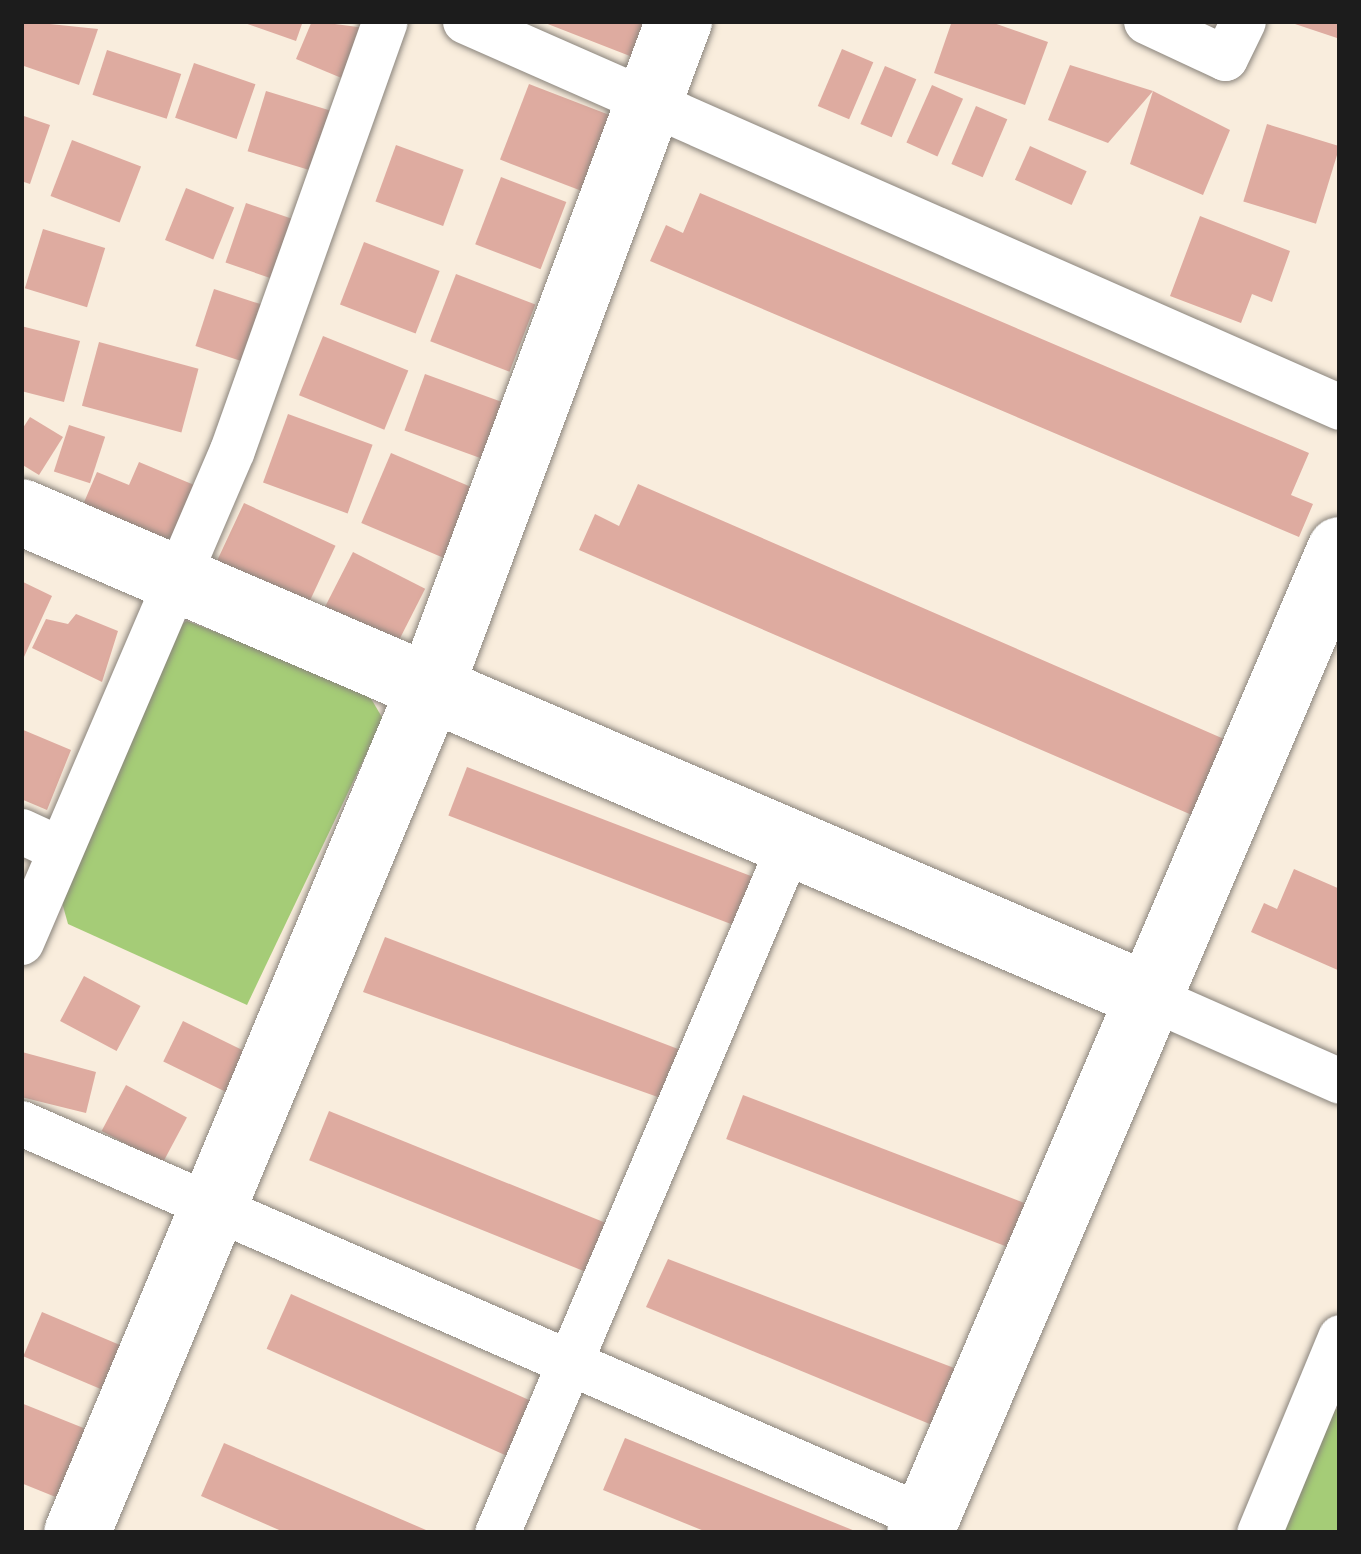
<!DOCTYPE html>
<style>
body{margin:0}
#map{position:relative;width:1361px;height:1554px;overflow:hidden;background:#f9eddd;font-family:"Gochi Hand",sans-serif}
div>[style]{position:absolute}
.green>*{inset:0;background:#a5cc77}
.building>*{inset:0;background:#deaba0;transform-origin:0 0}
.roads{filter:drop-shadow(0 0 3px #8a847c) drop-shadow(0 0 3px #8a847c)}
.street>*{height:45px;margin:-22.5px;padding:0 22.5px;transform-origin:22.5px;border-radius:22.5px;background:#fff}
.secondary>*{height:66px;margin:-33px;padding:0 33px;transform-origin:33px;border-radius:33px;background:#fff}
span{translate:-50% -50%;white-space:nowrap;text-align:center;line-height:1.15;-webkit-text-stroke:12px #fdfcf7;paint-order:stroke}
.frame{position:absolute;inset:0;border:24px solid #1c1c1c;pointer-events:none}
</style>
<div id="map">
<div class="green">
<div style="clip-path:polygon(187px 621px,366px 690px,383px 719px,247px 1005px,68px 924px,56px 881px,167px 633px)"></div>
<div style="clip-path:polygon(1340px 1408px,1340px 1533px,1278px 1533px,1332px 1411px)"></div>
</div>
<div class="building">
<div style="clip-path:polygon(21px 21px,98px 29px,79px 85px,21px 65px)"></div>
<div style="clip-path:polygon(239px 21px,303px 21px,296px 41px)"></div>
<div style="clip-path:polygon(312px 21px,373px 29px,351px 82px,296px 59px)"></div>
<div style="clip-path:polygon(540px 21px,650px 21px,635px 58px)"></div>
<div style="clip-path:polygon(952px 21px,988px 21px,1048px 42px,1025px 105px,934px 73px)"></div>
<div style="clip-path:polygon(1289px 21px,1340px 21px,1340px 39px,1289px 22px)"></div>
<div style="left:842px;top:49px;width:34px;height:62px;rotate:23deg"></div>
<div style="left:107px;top:50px;width:78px;height:47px;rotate:18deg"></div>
<div style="left:194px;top:63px;width:65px;height:58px;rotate:19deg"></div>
<div style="clip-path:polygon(1070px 65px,1153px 91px,1108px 143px,1048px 120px)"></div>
<div style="left:885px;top:66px;width:34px;height:63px;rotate:23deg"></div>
<div style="left:529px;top:84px;width:89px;height:81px;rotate:21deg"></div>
<div style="left:932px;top:85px;width:34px;height:63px;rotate:24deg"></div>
<div style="left:266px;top:91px;width:67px;height:63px;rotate:17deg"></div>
<div style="clip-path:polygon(1153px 91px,1230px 130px,1203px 195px,1130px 164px)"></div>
<div style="left:976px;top:106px;width:34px;height:63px;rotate:23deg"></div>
<div style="clip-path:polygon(21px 115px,50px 125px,30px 184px,21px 181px)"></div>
<div style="left:1267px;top:124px;width:76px;height:81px;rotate:17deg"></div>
<div style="left:72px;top:140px;width:74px;height:60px;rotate:21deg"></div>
<div style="left:396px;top:145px;width:72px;height:60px;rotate:20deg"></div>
<div style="left:1030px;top:146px;width:62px;height:37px;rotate:24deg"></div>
<div style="left:501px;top:177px;width:70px;height:72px;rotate:21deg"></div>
<div style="left:186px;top:188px;width:52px;height:56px;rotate:22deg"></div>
<div style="clip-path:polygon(700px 193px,1309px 453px,1291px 495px,1313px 504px,1299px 537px,650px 261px,666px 225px,683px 233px)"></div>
<div style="left:246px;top:203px;width:54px;height:63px;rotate:19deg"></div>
<div style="clip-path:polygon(1200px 216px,1290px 251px,1272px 302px,1252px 294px,1241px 323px,1170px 296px)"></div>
<div style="left:43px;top:229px;width:65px;height:62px;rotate:17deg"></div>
<div style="left:364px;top:242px;width:81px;height:67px;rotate:21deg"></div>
<div style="left:456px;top:274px;width:85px;height:72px;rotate:21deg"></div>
<div style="left:214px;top:289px;width:52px;height:60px;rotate:18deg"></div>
<div style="clip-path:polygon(21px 326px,80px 341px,64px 402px,21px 391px)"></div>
<div style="left:323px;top:336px;width:92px;height:64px;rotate:22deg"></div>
<div style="left:99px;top:342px;width:103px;height:66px;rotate:15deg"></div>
<div style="left:425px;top:374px;width:90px;height:60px;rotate:20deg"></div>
<div style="left:288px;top:414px;width:90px;height:73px;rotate:20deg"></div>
<div style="clip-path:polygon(30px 417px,63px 437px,39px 475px,21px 464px,21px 431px)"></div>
<div style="left:69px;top:425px;width:38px;height:49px;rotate:18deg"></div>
<div style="left:391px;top:453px;width:98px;height:76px;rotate:23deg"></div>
<div style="clip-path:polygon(139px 462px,199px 487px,169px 560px,76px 521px,97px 472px,129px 485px)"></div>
<div style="clip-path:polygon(638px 484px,1224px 739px,1215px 825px,579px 550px,595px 514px,619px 526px)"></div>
<div style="left:244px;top:503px;width:101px;height:77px;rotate:25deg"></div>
<div style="left:353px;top:552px;width:81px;height:77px;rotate:27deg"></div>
<div style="clip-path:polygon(21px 581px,52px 596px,24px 657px,21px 656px)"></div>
<div style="clip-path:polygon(76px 614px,118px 631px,102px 682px,32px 648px,46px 619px,68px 624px)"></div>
<div style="clip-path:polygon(21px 729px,71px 750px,47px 810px,21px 799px)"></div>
<div style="left:467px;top:767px;width:318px;height:52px;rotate:21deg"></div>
<div style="clip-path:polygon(1294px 869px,1340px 889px,1340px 971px,1251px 932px,1264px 903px,1277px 909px)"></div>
<div style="clip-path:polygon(385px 937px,699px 1057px,669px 1101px,363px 992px)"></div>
<div style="left:84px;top:976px;width:64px;height:51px;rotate:28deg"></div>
<div style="left:183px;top:1021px;width:75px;height:45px;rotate:26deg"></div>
<div style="clip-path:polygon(22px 1052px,96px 1072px,86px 1113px,21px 1097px)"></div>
<div style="left:126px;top:1085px;width:69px;height:52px;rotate:28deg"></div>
<div style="left:743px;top:1095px;width:332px;height:47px;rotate:21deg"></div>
<div style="left:329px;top:1111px;width:306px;height:53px;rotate:22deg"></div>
<div style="clip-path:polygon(668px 1259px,970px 1374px,949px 1432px,646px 1307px)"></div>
<div style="left:291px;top:1294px;width:272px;height:60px;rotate:24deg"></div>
<div style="left:42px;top:1312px;width:93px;height:48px;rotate:23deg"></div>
<div style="clip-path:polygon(21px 1403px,91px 1431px,63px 1500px,21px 1483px)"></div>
<div style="clip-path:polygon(625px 1438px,860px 1533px,709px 1533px,603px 1490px)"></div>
<div style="clip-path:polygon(224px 1443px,433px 1533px,286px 1533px,201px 1496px)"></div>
</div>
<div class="roads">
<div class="street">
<div style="left:465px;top:21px;width:956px;rotate:23.8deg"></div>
<div style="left:1146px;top:21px;width:87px;rotate:25.1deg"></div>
<div style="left:1225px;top:58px;width:41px;rotate:-64.1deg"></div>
<div style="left:21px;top:831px;width:43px;rotate:24.8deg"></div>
<div style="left:21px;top:942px;width:535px;rotate:-66.79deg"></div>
<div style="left:232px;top:450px;width:455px;rotate:-70.4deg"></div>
<div style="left:1145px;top:995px;width:213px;rotate:23.8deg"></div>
<div style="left:21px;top:1123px;width:987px;rotate:23.58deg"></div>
<div style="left:497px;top:1533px;width:752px;rotate:-66.98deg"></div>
<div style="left:1259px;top:1533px;width:212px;rotate:-67.5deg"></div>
</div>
<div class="secondary">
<div style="left:21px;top:512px;width:1223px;rotate:23.25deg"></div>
<div style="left:77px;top:1533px;width:918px;rotate:-67.32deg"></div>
<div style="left:431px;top:686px;width:710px;rotate:-69.55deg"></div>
<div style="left:920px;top:1533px;width:1069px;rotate:-66.86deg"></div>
</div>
</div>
<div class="frame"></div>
</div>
